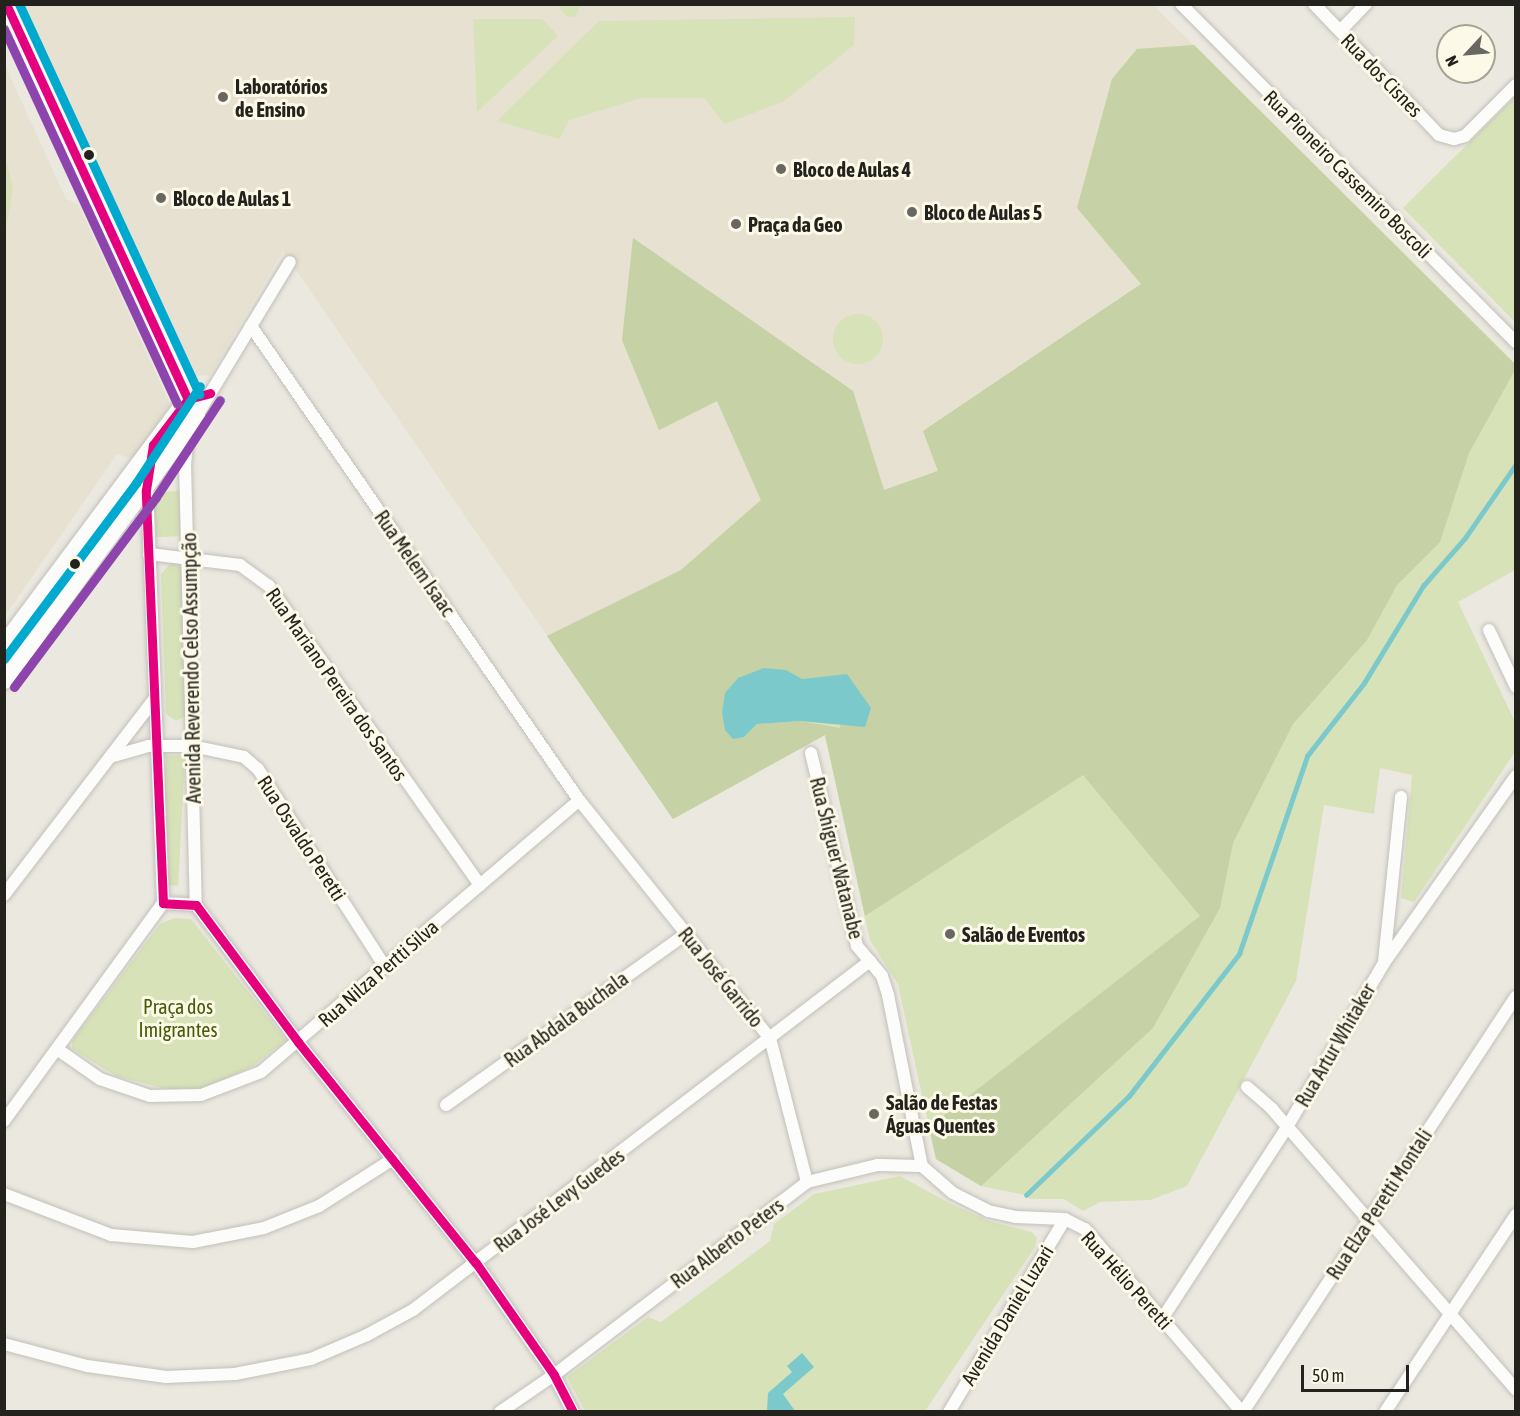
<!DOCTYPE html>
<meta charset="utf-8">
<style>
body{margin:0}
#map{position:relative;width:1520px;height:1416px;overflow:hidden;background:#ebe8e0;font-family:"Asap Condensed",sans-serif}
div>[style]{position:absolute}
.built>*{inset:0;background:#e6e1d0}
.green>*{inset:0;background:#d7e2b8;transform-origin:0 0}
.round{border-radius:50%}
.forest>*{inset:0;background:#c6d1a6}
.water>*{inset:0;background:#7cc9cc}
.stream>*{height:4.5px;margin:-2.25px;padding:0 2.25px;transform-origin:2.25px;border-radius:2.25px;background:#7cc9cc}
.roads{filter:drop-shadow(0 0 2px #c2c0ba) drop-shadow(0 0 2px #c2c0ba)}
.street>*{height:12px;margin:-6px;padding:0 6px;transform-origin:6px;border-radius:6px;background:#fcfcfa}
.secondary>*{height:18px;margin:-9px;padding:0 9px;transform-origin:9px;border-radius:9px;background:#fcfcfa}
.bus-1>*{height:9px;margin:-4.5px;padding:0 4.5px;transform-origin:4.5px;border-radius:4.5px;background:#e5007d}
.bus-2>*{height:9px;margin:-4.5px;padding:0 4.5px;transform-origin:4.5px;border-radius:4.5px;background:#8e44ad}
.bus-3>*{height:9px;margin:-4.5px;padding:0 4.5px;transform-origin:4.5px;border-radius:4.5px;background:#00a9ce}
.dots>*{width:16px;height:16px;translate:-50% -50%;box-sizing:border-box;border:3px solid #fdf9e8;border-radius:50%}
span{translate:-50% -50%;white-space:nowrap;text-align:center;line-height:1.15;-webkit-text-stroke:6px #fdf9e8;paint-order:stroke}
.street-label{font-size:20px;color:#23221c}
.poi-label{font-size:20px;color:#23221c;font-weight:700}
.left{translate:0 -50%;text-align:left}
.park-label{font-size:20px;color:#475b06}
.frame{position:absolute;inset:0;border:6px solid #23221c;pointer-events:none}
.north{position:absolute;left:1436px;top:24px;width:60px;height:60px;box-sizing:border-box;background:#fdf9e8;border:2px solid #a6a396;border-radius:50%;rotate:244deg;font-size:16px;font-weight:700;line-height:24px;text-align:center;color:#23221c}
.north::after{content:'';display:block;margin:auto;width:21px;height:27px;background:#696761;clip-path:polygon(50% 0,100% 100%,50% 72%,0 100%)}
.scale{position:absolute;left:1301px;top:1365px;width:108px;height:27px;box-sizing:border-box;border:3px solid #23221c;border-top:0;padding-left:8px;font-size:18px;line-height:21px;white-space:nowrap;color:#23221c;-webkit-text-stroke:4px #fdf9e8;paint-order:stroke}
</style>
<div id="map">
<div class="built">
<div style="clip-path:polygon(22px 5px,1153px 5px,1515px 364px,1026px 1195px,981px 1186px,936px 1159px,898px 984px,870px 940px,825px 735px,673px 819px,283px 251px,210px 375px,192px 376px)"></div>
<div style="clip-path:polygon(4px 63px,66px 199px,78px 204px,170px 404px,134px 459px,117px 454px,5px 616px)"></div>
</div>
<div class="green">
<div style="clip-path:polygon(581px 4px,575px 17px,567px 16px,561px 10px,560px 5px)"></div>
<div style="clip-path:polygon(855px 17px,854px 45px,784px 101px,725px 124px,704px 98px,641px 98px,569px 120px,559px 139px,497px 121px,599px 21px)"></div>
<div style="clip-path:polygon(473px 19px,542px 19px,558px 36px,477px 112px)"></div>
<div style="clip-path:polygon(1194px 45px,1515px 364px,1515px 570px,1458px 602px,1515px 722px,1515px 752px,1414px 902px,1401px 898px,1412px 775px,1380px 768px,1374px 814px,1324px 805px,1296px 981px,1187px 1186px,1150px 1200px,1100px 1202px,1083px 1211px,1064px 1199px,1030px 1199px,1026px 1195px,981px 1186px,936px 1159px,898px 984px,870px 940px,825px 735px,673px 819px,547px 636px,681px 570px,761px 500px,717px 401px,659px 430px,622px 340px,633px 238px,853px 391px,884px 490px,938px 471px,923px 431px,1141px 284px,1077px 208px,1112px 79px,1137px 49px)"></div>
<div style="clip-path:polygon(1515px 97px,1515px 322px,1403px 208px)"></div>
<div style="clip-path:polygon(5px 156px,13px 188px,5px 235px)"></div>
<div class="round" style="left:833px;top:314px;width:50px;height:50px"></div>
<div style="left:180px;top:491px;width:45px;height:27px;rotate:87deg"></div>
<div style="clip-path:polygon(172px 562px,177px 562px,183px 571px,186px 716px,176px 721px,166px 714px,161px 574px)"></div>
<div style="left:166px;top:755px;width:19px;height:130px;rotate:3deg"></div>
<div style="clip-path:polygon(174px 918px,191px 919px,286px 1040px,253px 1066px,190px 1095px,116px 1076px,72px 1049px,72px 1041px,160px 924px)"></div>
<div style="clip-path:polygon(900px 1176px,951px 1204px,989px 1221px,1032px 1232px,1037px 1238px,1035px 1247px,925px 1411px,585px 1411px,567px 1377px,648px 1317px,661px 1322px,734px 1268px,770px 1241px,774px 1224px,814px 1194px)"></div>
</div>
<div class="forest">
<div style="clip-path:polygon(evenodd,1194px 45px,1515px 364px,1515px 370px,1469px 453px,1440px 542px,1397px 585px,1367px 640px,1293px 724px,1233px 843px,1220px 908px,1153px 1028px,981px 1186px,936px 1159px,929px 1127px,1200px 916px,1083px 775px,865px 916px,825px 735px,673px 819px,547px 636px,681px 570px,761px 500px,717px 401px,659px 430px,622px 340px,633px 238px,853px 391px,884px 490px,938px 471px,923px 431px,1141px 284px,1077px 208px,1112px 79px,1137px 49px,1194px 45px,785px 670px,802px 679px,847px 675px,840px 728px,800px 721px,757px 724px,744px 737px,785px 670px)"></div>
</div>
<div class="water">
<div style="clip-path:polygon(764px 668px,786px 670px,802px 679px,847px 674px,871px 708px,865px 727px,800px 721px,757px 724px,744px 737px,733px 739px,725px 730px,722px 713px,725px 693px,738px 678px)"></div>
<div style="clip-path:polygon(802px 1353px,814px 1367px,783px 1394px,795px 1411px,767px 1411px,768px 1393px,792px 1372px,787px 1366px)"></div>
</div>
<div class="stream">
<div style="left:1026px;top:1195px;width:143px;rotate:-43.9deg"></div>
<div style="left:1129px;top:1096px;width:180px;rotate:-52.2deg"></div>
<div style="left:1239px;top:954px;width:209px;rotate:-71deg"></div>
<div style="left:1307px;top:756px;width:93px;rotate:-52deg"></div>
<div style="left:1364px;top:683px;width:114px;rotate:-58.7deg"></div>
<div style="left:1423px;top:586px;width:64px;rotate:-48.8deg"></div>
<div style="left:1465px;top:538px;width:90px;rotate:-55.4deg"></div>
</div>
<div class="roads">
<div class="street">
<div style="left:1181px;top:4px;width:476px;rotate:45.3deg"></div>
<div style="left:1314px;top:4px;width:181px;rotate:46.3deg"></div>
<div style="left:1439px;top:135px;width:16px;rotate:15deg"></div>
<div style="left:1454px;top:139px;width:11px;rotate:-15deg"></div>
<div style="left:1465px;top:136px;width:72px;rotate:-45deg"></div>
<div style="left:1340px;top:31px;width:37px;rotate:-46deg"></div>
<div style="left:251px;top:326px;width:576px;rotate:55.32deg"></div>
<div style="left:579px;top:800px;width:305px;rotate:51.3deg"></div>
<div style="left:770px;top:1038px;width:149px;rotate:75.6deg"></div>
<div style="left:196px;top:417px;width:181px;rotate:-58.8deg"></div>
<div style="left:188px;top:431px;width:32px;rotate:95deg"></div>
<div style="left:185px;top:463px;width:442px;rotate:88.6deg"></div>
<div style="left:147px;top:485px;width:418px;rotate:87.8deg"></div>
<div style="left:149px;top:554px;width:92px;rotate:6.9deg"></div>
<div style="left:240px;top:565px;width:36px;rotate:36deg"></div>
<div style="left:269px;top:586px;width:366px;rotate:54.8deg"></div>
<div style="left:1489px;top:630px;width:63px;rotate:64.7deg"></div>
<div style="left:811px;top:753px;width:198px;rotate:76.6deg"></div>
<div style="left:857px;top:946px;width:39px;rotate:50deg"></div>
<div style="left:882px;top:976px;width:20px;rotate:72deg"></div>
<div style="left:888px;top:995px;width:174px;rotate:78.8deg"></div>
<div style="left:110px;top:757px;width:40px;rotate:-16deg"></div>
<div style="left:148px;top:746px;width:44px"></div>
<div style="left:192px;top:746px;width:53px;rotate:11.9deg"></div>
<div style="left:244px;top:757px;width:18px;rotate:41deg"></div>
<div style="left:258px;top:769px;width:235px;rotate:57.3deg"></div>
<div style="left:4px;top:895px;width:248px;rotate:-52.5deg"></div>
<div style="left:163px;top:903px;width:33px;rotate:3deg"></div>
<div style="left:196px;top:905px;width:171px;rotate:53.3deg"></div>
<div style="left:298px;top:1042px;width:284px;rotate:51.2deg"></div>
<div style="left:476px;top:1263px;width:136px;rotate:55.1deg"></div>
<div style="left:554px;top:1375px;width:42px;rotate:62.8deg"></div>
<div style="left:1384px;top:962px;width:166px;rotate:-84.1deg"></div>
<div style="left:57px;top:1049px;width:52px;rotate:34.9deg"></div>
<div style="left:100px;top:1079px;width:53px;rotate:18.8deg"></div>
<div style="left:150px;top:1096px;width:51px;rotate:-1.1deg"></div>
<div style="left:201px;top:1095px;width:64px;rotate:-21deg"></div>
<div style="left:261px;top:1072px;width:418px;rotate:-40.5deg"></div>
<div style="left:1247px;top:1087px;width:33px;rotate:41deg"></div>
<div style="left:1272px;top:1109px;width:372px;rotate:49deg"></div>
<div style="left:446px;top:1105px;width:296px;rotate:-35.5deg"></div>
<div style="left:4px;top:1121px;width:270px;rotate:-53.9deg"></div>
<div style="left:922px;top:1166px;width:41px;rotate:41.1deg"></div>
<div style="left:953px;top:1193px;width:39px;rotate:27deg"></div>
<div style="left:988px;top:1211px;width:29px;rotate:12deg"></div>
<div style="left:1016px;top:1217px;width:49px;rotate:2.3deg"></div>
<div style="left:1065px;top:1219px;width:22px;rotate:27deg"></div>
<div style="left:1085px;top:1229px;width:241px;rotate:49.4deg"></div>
<div style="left:4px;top:1194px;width:115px;rotate:21deg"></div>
<div style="left:111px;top:1235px;width:82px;rotate:4.9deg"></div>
<div style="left:193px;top:1242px;width:72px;rotate:-11.2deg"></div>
<div style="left:264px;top:1228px;width:59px;rotate:-21.8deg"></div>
<div style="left:319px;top:1206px;width:88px;rotate:-32.4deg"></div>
<div style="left:1162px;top:1319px;width:229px;rotate:-56.9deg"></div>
<div style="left:1287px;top:1127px;width:191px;rotate:-59.4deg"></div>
<div style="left:1384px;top:963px;width:229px;rotate:-54.8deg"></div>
<div style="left:4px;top:1344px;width:86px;rotate:14.8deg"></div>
<div style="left:87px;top:1366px;width:80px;rotate:7.9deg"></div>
<div style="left:166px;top:1377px;width:69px;rotate:-2.5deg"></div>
<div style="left:235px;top:1374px;width:77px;rotate:-11.2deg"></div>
<div style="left:311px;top:1359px;width:61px;rotate:-23.2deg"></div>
<div style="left:367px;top:1335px;width:52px;rotate:-28.5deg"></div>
<div style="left:413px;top:1310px;width:575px;rotate:-37.37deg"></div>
<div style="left:500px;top:1412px;width:65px;rotate:-34.4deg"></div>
<div style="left:554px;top:1375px;width:318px;rotate:-37.3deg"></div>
<div style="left:807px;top:1182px;width:73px;rotate:-13.5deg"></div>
<div style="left:878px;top:1165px;width:44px;rotate:1.3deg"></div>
<div style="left:949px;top:1412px;width:225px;rotate:-59deg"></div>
<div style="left:1243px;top:1412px;width:497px;rotate:-56.7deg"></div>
<div style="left:1385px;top:1412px;width:237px;rotate:-56.4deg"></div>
</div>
<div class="secondary">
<div style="left:4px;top:646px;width:308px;rotate:-53.3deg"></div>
<div style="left:4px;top:680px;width:326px;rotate:-53.9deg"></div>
<div style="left:196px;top:417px;width:455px;rotate:-114.7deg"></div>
</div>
</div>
<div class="bus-1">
<div style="left:6px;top:4px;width:435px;rotate:65.3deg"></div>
<div style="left:196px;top:905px;width:171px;rotate:53.3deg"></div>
<div style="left:298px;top:1042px;width:284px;rotate:51.2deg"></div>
<div style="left:476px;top:1263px;width:136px;rotate:55.1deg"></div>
<div style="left:554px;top:1375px;width:42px;rotate:62.8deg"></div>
<div style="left:196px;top:905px;width:33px;rotate:-177deg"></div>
<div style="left:163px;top:903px;width:413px;rotate:-92.4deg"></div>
<div style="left:146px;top:490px;width:46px;rotate:-81.2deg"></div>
<div style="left:153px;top:445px;width:58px;rotate:-52.7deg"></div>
<div style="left:188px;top:399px;width:23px;rotate:-15deg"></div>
</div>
<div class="bus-2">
<div style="left:4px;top:29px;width:413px;rotate:65.2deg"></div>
<div style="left:14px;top:687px;width:237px;rotate:-53.2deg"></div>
<div style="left:156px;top:497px;width:116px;rotate:-56.6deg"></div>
</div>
<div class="bus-3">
<div style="left:19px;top:4px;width:430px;rotate:65.2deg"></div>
<div style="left:4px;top:659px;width:220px;rotate:-53.1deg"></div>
<div style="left:136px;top:483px;width:116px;rotate:-56.6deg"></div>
</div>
<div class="dots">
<div style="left:223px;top:97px;background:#696761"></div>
<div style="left:89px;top:155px;background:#23221c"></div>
<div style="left:781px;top:169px;background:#696761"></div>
<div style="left:161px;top:198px;background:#696761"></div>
<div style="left:912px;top:212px;background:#696761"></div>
<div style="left:736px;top:224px;background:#696761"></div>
<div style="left:75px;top:564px;background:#23221c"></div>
<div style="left:950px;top:934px;background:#696761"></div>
<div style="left:874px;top:1114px;background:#696761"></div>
</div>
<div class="street-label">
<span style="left:1382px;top:75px;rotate:46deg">Rua dos Cisnes</span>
<span style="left:1348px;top:174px;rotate:45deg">Rua Pioneiro Cassemiro Boscoli</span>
<span style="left:415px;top:563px;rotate:55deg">Rua Melem Isaac</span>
<span style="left:191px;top:668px;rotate:-91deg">Avenida Reverendo Celso Assumpção</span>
<span style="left:337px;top:684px;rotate:55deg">Rua Mariano Pereira dos Santos</span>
<span style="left:302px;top:838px;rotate:57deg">Rua Osvaldo Peretti</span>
<span style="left:837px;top:858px;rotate:76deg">Rua Shiguer Watanabe</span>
<span style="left:378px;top:973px;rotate:-41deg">Rua Nilza Pertti Silva</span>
<span style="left:721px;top:977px;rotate:51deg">Rua José Garrido</span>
<span style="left:566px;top:1019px;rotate:-36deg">Rua Abdala Buchala</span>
<span style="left:1335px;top:1045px;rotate:-60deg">Rua Artur Whitaker</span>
<span style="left:559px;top:1200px;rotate:-37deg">Rua José Levy Guedes</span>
<span style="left:1379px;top:1204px;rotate:-57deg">Rua Elza Peretti Montali</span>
<span style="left:727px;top:1243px;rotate:-37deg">Rua Alberto Peters</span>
<span style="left:1127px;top:1280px;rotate:48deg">Rua Hélio Peretti</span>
<span style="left:1007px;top:1315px;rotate:-59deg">Avenida Daniel Luzari</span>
</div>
<div class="poi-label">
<span class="left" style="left:235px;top:98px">Laboratórios<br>de Ensino</span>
<span class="left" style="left:793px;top:169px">Bloco de Aulas 4</span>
<span class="left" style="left:173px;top:198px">Bloco de Aulas 1</span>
<span class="left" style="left:924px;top:212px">Bloco de Aulas 5</span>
<span class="left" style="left:748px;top:224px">Praça da Geo</span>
<span class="left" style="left:962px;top:934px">Salão de Eventos</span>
<span class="left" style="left:886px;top:1114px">Salão de Festas<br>Águas Quentes</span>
</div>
<div class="park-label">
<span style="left:178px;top:1018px">Praça dos<br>Imigrantes</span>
</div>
<div class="frame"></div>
<div class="north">N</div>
<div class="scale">50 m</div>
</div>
